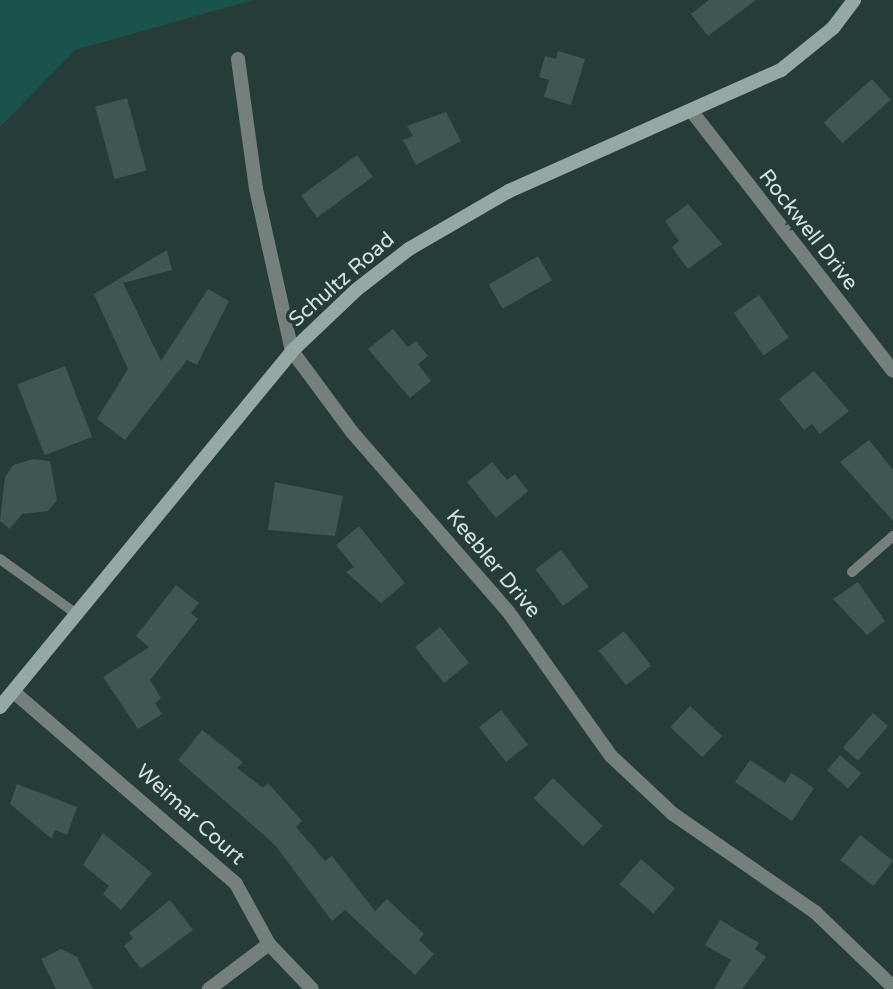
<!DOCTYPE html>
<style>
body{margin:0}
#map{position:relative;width:893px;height:989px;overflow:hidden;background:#253c39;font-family:"Varela Round",sans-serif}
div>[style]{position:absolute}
.green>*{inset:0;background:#1a524c}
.building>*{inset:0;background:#3f5753;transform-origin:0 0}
.lane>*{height:10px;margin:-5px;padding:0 5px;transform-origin:5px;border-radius:5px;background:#747f7e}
.street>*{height:14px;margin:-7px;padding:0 7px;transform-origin:7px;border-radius:7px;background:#747f7e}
.secondary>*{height:14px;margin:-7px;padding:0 7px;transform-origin:7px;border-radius:7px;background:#96a8a5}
span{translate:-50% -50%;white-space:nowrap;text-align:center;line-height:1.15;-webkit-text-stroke:7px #253c39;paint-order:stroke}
.street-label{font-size:21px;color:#d5e3e1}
</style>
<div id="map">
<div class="green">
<div style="clip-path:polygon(0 0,253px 0,75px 50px,0 127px)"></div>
</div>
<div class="building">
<div style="clip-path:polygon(709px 0,756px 0,708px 36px,691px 14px)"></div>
<div style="clip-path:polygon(558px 51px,585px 59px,571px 105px,544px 97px,549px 80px,539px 77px,545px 56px,556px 59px)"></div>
<div style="left:872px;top:79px;width:28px;height:65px;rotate:48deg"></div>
<div style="left:127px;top:98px;width:75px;height:33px;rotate:75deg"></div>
<div style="clip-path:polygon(446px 112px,461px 141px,416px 165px,403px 140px,413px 136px,407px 126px)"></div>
<div style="left:357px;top:155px;width:27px;height:69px;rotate:54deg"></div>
<div style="clip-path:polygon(688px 204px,722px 244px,688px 269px,672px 247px,679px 241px,665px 221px)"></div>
<div style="clip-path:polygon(167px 250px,172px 270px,123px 283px,161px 361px,208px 289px,229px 301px,197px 365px,187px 360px,125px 440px,97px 419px,128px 369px,94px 294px)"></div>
<div style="left:538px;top:256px;width:28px;height:57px;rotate:60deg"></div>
<div style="left:759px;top:295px;width:52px;height:31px;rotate:55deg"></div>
<div style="clip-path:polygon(393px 329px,408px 347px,416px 341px,428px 356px,418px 364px,431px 381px,410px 398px,368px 349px)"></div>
<div style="left:65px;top:366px;width:76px;height:51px;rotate:69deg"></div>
<div style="clip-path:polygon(814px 371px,849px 411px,820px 434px,812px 424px,804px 430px,779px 399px)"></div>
<div style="clip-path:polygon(869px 440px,893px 470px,893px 521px,840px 462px)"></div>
<div style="clip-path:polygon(33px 459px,50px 461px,57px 500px,48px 511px,22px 514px,10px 529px,0 521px,5px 477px,13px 465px)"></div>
<div style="clip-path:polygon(492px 462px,507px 480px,515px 474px,528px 491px,496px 518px,467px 482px)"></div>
<div style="clip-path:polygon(275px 482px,343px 496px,335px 536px,268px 530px)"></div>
<div style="clip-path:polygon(359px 526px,405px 583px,381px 603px,346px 572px,354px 567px,336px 545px)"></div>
<div style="left:561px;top:550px;width:46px;height:32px;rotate:53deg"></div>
<div style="clip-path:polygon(858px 582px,885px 621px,867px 635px,833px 599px)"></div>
<div style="clip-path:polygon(176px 585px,199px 603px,191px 613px,198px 619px,150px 680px,161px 698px,155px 703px,162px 714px,138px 729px,103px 677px,149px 647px,136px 636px)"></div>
<div style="left:440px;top:627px;width:46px;height:32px;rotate:51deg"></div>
<div style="left:624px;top:631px;width:44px;height:32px;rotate:52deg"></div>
<div style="left:690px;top:706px;width:44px;height:29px;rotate:43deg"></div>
<div style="left:501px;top:710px;width:44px;height:28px;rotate:52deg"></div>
<div style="left:873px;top:713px;width:20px;height:46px;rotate:41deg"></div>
<div style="clip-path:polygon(202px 730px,243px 762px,237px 768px,263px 788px,268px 783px,302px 821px,296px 827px,325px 861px,332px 856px,375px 911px,387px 899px,424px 934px,419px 940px,434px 954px,415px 975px,345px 910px,332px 921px,275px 845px,178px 760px)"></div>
<div style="left:840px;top:755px;width:28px;height:20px;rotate:41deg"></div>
<div style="clip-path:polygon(750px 760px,785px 783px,791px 773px,814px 788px,792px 821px,735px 782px)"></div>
<div style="left:553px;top:778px;width:69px;height:28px;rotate:44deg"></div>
<div style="clip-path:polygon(17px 784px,77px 807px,67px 835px,55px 830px,52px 839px,10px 804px)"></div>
<div style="clip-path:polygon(103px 833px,152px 873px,121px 910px,103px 894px,109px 886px,83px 865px)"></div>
<div style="left:860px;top:835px;width:42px;height:32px;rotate:38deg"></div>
<div style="left:641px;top:859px;width:45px;height:33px;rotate:41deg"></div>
<div style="clip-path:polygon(170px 900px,193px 930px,141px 969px,124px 946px,133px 938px,129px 933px)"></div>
<div style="clip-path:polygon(720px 920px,759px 943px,755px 949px,766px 957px,742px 989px,714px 989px,731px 960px,705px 945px)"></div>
<div style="clip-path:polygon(61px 949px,77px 957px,93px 989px,56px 989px,41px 959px)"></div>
</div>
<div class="lane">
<div style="left:0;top:559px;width:96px;rotate:35.7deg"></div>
<div style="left:852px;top:572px;width:55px;rotate:-41.3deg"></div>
</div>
<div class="street">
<div style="left:238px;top:59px;width:131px;rotate:82.1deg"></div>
<div style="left:256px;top:189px;width:166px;rotate:77.5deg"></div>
<div style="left:292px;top:351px;width:101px;rotate:53.5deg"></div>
<div style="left:352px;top:432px;width:241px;rotate:49deg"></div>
<div style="left:510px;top:614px;width:174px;rotate:54.6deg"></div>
<div style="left:611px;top:756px;width:85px;rotate:43.1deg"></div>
<div style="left:673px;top:814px;width:173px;rotate:34.6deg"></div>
<div style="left:815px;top:912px;width:108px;rotate:43.9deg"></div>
<div style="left:693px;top:113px;width:326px;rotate:52.2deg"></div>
<div style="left:15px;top:693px;width:292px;rotate:40.8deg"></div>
<div style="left:236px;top:884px;width:68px;rotate:61.2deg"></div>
<div style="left:269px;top:944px;width:62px;rotate:46.3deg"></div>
<div style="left:209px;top:989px;width:75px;rotate:-36.9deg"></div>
</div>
<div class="secondary">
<div style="left:0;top:707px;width:460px;rotate:-50.6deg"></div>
<div style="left:292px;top:351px;width:88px;rotate:-43.6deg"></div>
<div style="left:356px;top:290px;width:67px;rotate:-37.7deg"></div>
<div style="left:409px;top:249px;width:116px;rotate:-30.1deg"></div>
<div style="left:509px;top:191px;width:298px;rotate:-24deg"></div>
<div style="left:781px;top:70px;width:67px;rotate:-38.9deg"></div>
<div style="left:833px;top:28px;width:35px;rotate:-53deg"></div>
</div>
<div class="street-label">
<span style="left:808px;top:230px;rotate:52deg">Rockwell Drive</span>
<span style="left:342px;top:280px;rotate:-41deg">Schultz Road</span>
<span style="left:493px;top:564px;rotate:50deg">Keebler Drive</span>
<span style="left:190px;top:815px;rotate:42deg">Weimar Court</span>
</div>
</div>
